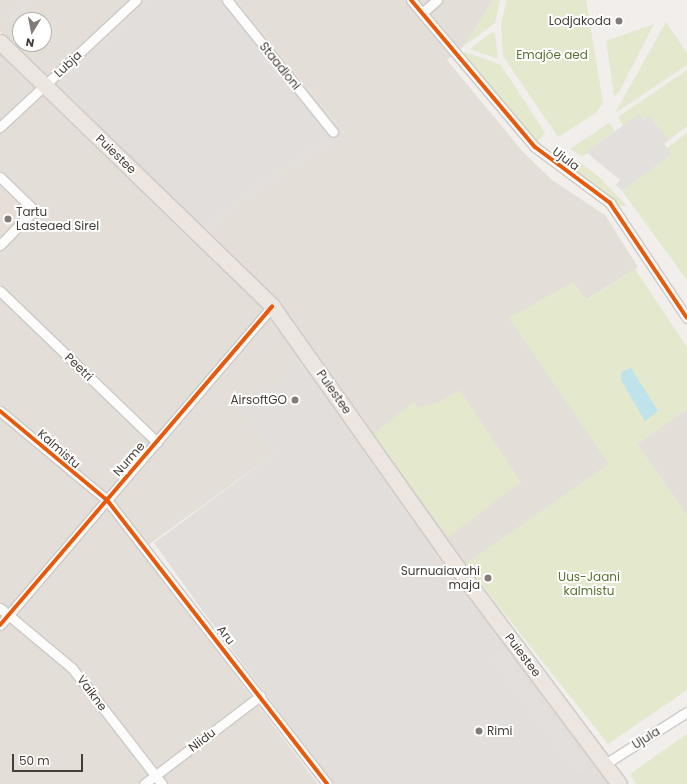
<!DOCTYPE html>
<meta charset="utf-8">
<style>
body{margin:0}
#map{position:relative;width:687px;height:784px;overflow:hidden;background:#f1eeeb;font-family:Poppins,sans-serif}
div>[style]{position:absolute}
.residential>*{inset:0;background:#e4ded9}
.industrial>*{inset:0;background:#e2dedb}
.education>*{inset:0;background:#e7dfd7}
.green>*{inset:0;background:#e4e8cd}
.parking>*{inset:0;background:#e2dfdc;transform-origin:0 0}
.water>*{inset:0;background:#bfe3eb}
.roads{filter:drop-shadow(1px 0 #cdcac7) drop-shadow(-1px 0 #cdcac7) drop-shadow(0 1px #cdcac7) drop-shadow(0 -1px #cdcac7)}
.minor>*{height:9px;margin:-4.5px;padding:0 4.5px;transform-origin:4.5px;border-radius:4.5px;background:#fdfcfc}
.trunk>*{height:15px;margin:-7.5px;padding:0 7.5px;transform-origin:7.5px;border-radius:7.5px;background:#ede6e0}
.cycleway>*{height:4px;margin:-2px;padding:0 2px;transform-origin:2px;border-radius:2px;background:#e8590c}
.dots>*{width:11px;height:11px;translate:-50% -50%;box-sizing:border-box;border:2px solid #fff;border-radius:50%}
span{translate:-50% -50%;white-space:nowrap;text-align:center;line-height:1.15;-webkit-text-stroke:4px #fff;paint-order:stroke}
.poi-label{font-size:12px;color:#463d38}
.right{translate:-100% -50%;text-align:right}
.left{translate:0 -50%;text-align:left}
.park-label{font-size:12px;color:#58732f}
.street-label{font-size:12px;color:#463d38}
.north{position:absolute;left:12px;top:12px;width:40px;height:40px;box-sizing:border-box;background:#fff;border:1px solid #b5b1af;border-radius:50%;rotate:190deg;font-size:11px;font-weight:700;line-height:16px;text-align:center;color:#463d38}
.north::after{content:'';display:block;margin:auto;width:14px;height:18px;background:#827b77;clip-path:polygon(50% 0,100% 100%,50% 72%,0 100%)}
.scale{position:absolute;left:12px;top:754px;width:71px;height:18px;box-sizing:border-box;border:2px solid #463d38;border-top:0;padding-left:5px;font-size:12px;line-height:14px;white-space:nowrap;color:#463d38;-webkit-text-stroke:3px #fff;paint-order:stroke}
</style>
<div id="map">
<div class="residential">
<div style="clip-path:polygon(evenodd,0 0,147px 0,56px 88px,0 32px,0 0,20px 20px,44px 20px,44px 44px,20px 44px,20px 20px)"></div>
<div style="clip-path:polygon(236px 0,493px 0,464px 46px,447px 60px,523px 152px,552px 180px,605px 215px,638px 267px,586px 300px,510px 318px,609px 464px,463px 567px,277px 301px,206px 231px,240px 199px,342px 131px)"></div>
<div style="clip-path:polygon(0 50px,270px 309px,304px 361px,275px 453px,140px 551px,318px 784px,0 784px)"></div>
<div style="clip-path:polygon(687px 409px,687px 515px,637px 444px)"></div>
</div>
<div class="industrial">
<div style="clip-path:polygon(147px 0,236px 0,342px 131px,240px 199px,206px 231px,56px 88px)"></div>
<div style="clip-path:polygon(304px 361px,611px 784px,334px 784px,202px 610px,154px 543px,275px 453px,242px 413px)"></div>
</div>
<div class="education">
<div style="clip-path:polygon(0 186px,25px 210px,0 235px)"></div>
</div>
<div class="green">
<div style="clip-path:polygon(493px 0,500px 0,495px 23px,464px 46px)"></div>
<div style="clip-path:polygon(507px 0,586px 0,603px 103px,596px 113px,558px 137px,503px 56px,501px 24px)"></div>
<div style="clip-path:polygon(666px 22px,687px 53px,687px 65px,615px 113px)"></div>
<div style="clip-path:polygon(654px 24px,618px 94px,614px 95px,606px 41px)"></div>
<div style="clip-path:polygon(492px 32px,495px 33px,498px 59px,470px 49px)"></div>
<div style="clip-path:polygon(466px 52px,501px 65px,545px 133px,537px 142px,462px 54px)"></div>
<div style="clip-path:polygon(687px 70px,687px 126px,669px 140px,649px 116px,644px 120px,639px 115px,623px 126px,618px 117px)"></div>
<div style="clip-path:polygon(609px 123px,615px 131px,582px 157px,570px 149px)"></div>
<div style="clip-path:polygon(687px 133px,687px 280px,622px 191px,670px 154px,667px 148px)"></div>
<div style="clip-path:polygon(577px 160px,599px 177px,627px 206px,619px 206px,568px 168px)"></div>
<div style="clip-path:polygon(635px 269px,687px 347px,687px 409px,637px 444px,687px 515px,687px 690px,608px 744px,465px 564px,609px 464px,509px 318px,573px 282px,587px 300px)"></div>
<div style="clip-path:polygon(460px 390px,521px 482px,448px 537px,373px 434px,414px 402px,418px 408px,437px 403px)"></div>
<div style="clip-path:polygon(687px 734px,687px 784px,636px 784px,630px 774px)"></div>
</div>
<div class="parking">
<div style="clip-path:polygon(24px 3px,27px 7px,8px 26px,5px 23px)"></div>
<div style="clip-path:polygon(639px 114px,644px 120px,649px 116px,669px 140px,664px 144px,671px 154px,622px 191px,616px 185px,620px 180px,586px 152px)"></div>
<div style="left:501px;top:650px;width:146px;height:12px;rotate:53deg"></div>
</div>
<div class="water">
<div style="clip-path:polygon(631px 368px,658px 411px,645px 421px,621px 380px,621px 372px)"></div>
</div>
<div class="roads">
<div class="minor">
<div style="left:227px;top:0;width:169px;rotate:51.2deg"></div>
<div style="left:411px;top:0;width:192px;rotate:49.9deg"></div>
<div style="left:535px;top:147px;width:94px;rotate:36.7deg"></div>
<div style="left:610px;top:203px;width:138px;rotate:56.2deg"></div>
<div style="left:422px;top:13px;width:20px;rotate:-41deg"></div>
<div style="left:0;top:127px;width:186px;rotate:-43deg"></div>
<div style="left:0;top:177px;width:47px;rotate:44.1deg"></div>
<div style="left:34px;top:210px;width:49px;rotate:134.2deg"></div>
<div style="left:0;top:291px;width:218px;rotate:43.9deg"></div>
<div style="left:0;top:411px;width:139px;rotate:39.8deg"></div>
<div style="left:107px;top:500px;width:359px;rotate:52.2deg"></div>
<div style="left:0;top:608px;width:94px;rotate:39.8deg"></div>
<div style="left:72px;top:668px;width:147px;rotate:52.2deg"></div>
<div style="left:0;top:625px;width:419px;rotate:-49.5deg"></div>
<div style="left:605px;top:764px;width:97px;rotate:-32.4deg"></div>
<div style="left:144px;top:784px;width:146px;rotate:-37.2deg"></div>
</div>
<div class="trunk">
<div style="left:0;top:42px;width:379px;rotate:44.1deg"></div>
<div style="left:272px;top:306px;width:319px;rotate:54.7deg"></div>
<div style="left:456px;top:566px;width:272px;rotate:53.2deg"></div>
</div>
</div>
<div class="cycleway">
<div style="left:411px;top:0;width:192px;rotate:49.9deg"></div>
<div style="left:535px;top:147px;width:94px;rotate:36.7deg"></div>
<div style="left:610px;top:203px;width:138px;rotate:56.2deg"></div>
<div style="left:0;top:411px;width:139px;rotate:39.8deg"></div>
<div style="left:107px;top:500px;width:359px;rotate:52.2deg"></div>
<div style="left:0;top:625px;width:419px;rotate:-49.5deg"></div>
</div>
<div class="dots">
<div style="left:619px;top:21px;background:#827b77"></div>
<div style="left:8px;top:219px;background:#827b77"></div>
<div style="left:295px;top:400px;background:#827b77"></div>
<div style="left:488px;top:578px;background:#827b77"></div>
<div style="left:479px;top:731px;background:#827b77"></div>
</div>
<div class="poi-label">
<span class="right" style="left:611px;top:21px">Lodjakoda</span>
<span class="left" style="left:16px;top:219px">Tartu<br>Lasteaed Sirel</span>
<span class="right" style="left:287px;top:400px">AirsoftGO</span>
<span class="right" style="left:480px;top:578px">Surnuaiavahi<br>maja</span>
<span class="left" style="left:487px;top:731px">Rimi</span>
</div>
<div class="park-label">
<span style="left:552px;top:55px">Emajõe aed</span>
<span style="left:589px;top:584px">Uus-Jaani<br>kalmistu</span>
</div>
<div class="street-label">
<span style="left:68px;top:64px;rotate:-43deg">Lubja</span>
<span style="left:280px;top:66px;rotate:51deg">Staadioni</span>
<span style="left:116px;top:154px;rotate:44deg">Puiestee</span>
<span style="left:566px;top:159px;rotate:37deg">Ujula</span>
<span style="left:79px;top:367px;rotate:44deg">Peetri</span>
<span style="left:334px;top:392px;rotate:55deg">Puiestee</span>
<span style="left:59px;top:449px;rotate:41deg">Kalmistu</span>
<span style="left:129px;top:459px;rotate:-49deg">Nurme</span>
<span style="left:226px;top:635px;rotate:52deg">Aru</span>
<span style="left:523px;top:655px;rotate:53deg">Puiestee</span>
<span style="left:92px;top:693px;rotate:53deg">Vaikne</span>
<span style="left:646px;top:738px;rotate:-32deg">Ujula</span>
<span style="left:202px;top:740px;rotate:-37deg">Niidu</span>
</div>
<div class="north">N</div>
<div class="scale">50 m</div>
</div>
